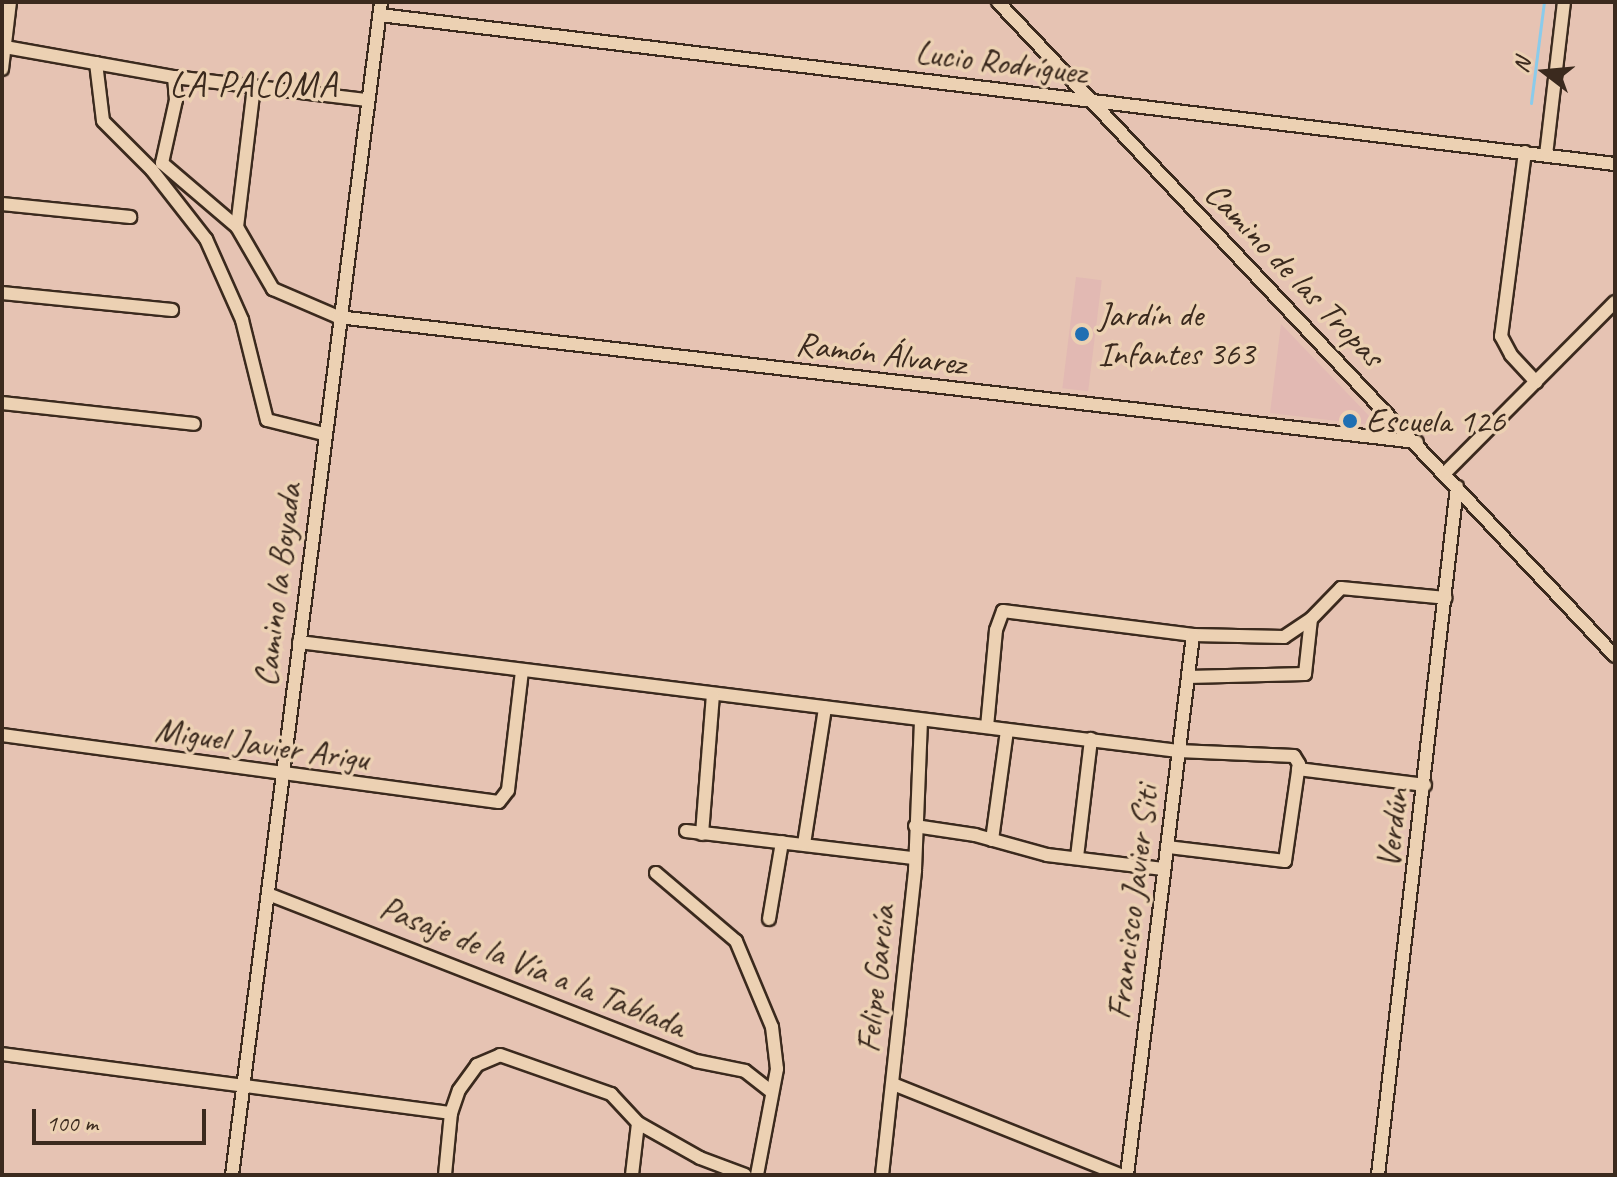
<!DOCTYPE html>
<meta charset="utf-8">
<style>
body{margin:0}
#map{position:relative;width:1617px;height:1177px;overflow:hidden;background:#e6c3b3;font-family:Caveat,sans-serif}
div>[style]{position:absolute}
.built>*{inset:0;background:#e2b9b3;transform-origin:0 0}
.stream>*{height:3px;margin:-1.5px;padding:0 1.5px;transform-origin:1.5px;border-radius:1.5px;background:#8acbeb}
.roads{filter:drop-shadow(2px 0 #3b2a1e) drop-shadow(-2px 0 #3b2a1e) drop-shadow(0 2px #3b2a1e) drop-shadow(0 -2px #3b2a1e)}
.minor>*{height:12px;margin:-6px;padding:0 6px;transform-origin:6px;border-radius:6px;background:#ecd1b3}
.dots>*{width:22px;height:22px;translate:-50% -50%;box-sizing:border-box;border:4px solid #ecd1b3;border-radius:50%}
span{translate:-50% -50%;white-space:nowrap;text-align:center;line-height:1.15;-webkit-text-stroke:7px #ecd1b3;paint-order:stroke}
.street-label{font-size:34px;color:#3b2a1e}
.poi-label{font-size:34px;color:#3b2a1e}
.left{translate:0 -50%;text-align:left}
.neighbourhood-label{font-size:36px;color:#3b2a1e;letter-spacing:2px}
.frame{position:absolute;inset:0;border:4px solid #3b2a1e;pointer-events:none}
.north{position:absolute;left:1505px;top:32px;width:80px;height:80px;-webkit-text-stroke:6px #ecd1b3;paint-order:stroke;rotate:286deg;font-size:22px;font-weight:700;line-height:32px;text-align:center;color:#3b2a1e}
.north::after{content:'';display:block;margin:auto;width:28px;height:36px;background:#3b2a1e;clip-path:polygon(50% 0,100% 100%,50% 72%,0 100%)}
.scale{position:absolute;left:32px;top:1109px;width:174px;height:36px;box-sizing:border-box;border:4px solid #3b2a1e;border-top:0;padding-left:10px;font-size:24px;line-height:28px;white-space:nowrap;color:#3b2a1e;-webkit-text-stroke:6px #ecd1b3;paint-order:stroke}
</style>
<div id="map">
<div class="built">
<div style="left:1076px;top:277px;width:26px;height:112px;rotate:7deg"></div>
<div style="clip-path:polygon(1281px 324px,1373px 420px,1371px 425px,1270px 413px)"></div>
</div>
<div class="stream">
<div style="left:1531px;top:103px;width:102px;rotate:-82.7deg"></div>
</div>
<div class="roads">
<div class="minor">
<div style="left:998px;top:2px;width:899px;rotate:46.67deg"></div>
<div style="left:380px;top:15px;width:1244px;rotate:6.88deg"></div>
<div style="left:5px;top:47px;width:172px;rotate:10.1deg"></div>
<div style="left:174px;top:77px;width:195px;rotate:6.8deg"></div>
<div style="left:96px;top:63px;width:58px;rotate:83.1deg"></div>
<div style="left:103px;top:121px;width:69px;rotate:45deg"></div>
<div style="left:152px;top:170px;width:88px;rotate:52deg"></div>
<div style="left:206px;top:239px;width:89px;rotate:66deg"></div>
<div style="left:242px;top:320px;width:103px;rotate:76deg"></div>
<div style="left:267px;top:420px;width:59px;rotate:13.8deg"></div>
<div style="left:2px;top:69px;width:67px;rotate:-83.2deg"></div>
<div style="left:1525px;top:152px;width:186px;rotate:97.4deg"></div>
<div style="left:1501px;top:336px;width:21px;rotate:62deg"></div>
<div style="left:1511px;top:355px;width:37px;rotate:47deg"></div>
<div style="left:1546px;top:155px;width:154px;rotate:-83.3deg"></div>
<div style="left:162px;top:163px;width:99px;rotate:40.5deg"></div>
<div style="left:237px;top:227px;width:72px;rotate:59.9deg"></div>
<div style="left:273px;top:289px;width:71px;rotate:23.3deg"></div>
<div style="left:338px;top:317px;width:1086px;rotate:6.61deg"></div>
<div style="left:162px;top:163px;width:65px;rotate:-77.5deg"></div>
<div style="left:176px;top:100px;width:23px;rotate:-95deg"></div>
<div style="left:2px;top:204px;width:129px;rotate:5.8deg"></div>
<div style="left:237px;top:227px;width:142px;rotate:-83.1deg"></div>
<div style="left:2px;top:293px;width:171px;rotate:5.7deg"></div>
<div style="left:2px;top:403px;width:193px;rotate:6.2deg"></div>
<div style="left:1445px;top:473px;width:241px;rotate:-45.2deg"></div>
<div style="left:299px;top:642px;width:886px;rotate:7.07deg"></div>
<div style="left:1178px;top:751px;width:116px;rotate:2.5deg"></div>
<div style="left:1294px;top:756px;width:9px;rotate:58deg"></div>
<div style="left:1299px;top:764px;width:98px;rotate:98.2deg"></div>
<div style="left:1285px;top:861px;width:119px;rotate:-173.2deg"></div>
<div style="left:1188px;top:677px;width:117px;rotate:-1.5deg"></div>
<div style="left:1305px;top:674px;width:55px;rotate:-83.8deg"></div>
<div style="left:987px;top:727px;width:97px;rotate:-84.7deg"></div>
<div style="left:996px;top:630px;width:20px;rotate:-70deg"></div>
<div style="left:1003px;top:611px;width:192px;rotate:7.2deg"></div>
<div style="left:1193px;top:635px;width:91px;rotate:1.3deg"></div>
<div style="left:1284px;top:637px;width:32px;rotate:-34deg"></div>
<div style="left:1311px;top:619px;width:43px;rotate:-45.9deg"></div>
<div style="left:1341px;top:588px;width:105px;rotate:5.4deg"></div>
<div style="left:2px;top:735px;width:501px;rotate:7.68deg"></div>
<div style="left:499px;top:802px;width:15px;rotate:-53deg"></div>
<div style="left:508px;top:790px;width:120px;rotate:-83.3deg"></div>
<div style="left:1298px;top:769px;width:128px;rotate:7.2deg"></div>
<div style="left:915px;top:826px;width:61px;rotate:8.5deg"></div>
<div style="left:975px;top:835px;width:75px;rotate:15.5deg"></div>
<div style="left:1047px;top:855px;width:117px;rotate:6.9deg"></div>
<div style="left:686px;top:831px;width:229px;rotate:6.8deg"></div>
<div style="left:702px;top:834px;width:139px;rotate:-85.5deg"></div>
<div style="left:992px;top:840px;width:111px;rotate:-82.2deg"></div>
<div style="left:804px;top:844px;width:138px;rotate:-81.2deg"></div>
<div style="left:1077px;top:857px;width:119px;rotate:-83.2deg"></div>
<div style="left:656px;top:873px;width:105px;rotate:40.4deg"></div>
<div style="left:736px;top:941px;width:93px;rotate:67.3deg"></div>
<div style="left:772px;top:1027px;width:42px;rotate:83.2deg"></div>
<div style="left:777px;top:1069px;width:108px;rotate:100.7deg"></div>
<div style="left:268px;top:894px;width:459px;rotate:21.3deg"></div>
<div style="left:696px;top:1061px;width:50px;rotate:11.5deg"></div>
<div style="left:745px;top:1071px;width:34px;rotate:38deg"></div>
<div style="left:769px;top:919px;width:78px;rotate:-80.4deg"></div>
<div style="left:2px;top:1054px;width:453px;rotate:7.5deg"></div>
<div style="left:893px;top:1084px;width:245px;rotate:21.8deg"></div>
<div style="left:232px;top:1175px;width:1182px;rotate:-82.76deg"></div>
<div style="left:445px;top:1175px;width:62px;rotate:-84.5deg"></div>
<div style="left:451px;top:1113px;width:24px;rotate:-71deg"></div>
<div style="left:459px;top:1090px;width:31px;rotate:-54deg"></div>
<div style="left:477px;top:1065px;width:25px;rotate:-23deg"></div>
<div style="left:500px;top:1055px;width:118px;rotate:19.4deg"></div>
<div style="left:611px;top:1094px;width:40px;rotate:47deg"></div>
<div style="left:638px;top:1123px;width:71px;rotate:29.4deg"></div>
<div style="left:700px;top:1158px;width:48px;rotate:20.7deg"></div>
<div style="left:632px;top:1175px;width:52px;rotate:-83.4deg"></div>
<div style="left:882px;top:1175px;width:307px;rotate:-83.8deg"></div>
<div style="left:915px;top:870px;width:150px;rotate:-87.7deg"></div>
<div style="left:1127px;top:1175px;width:544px;rotate:-83.03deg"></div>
<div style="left:1378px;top:1175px;width:693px;rotate:-83.45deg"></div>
</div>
</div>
<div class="dots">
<div style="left:1082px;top:334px;background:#1f6fb2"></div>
<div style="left:1350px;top:421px;background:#1f6fb2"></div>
</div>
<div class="street-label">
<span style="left:1001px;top:62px;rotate:7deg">Lucio Rodríguez</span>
<span style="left:1295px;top:274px;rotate:46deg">Camino de las Tropas</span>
<span style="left:881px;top:353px;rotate:7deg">Ramón Álvarez</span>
<span style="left:277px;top:585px;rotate:-83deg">Camino la Boyada</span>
<span style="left:262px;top:744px;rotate:8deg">Miguel Javier Arigu</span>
<span style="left:1392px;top:828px;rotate:-83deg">Verdún</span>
<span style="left:1132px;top:902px;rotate:-83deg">Francisco Javier Siti</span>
<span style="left:533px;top:966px;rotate:22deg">Pasaje de la Vía a la Tablada</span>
<span style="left:875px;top:979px;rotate:-84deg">Felipe García</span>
</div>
<div class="poi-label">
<span class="left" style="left:1098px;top:334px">Jardín de<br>Infantes 363</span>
<span class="left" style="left:1366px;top:421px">Escuela 126</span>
</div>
<div class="neighbourhood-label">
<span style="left:254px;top:85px">LA PALOMA</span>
</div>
<div class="frame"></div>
<div class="north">N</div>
<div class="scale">100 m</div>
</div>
